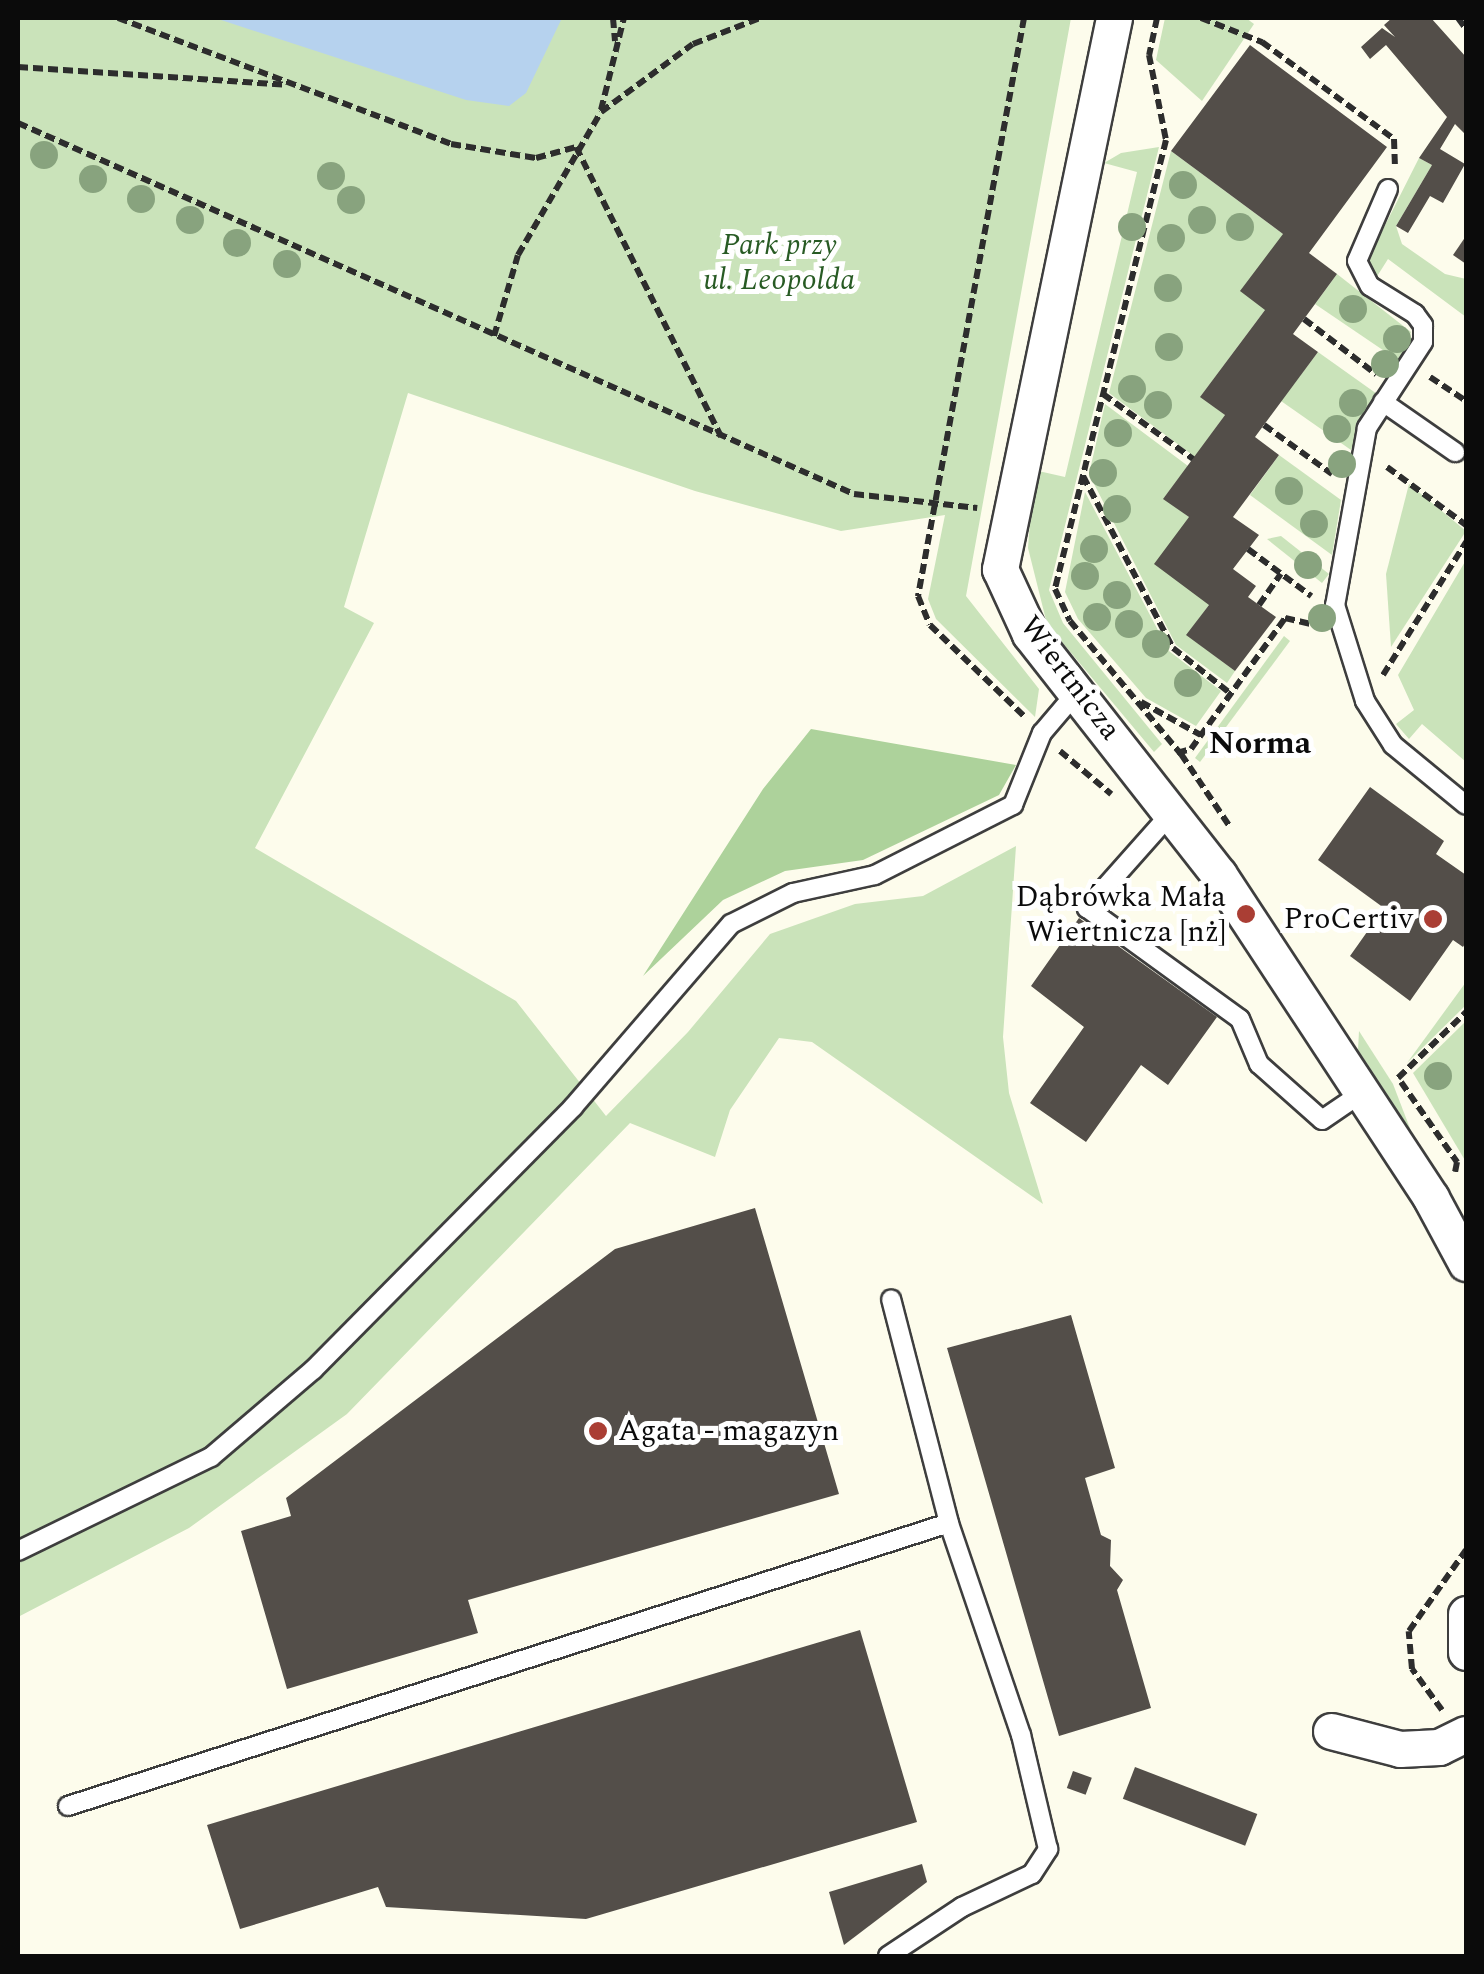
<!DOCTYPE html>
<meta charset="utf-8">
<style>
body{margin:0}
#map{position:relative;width:1484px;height:1974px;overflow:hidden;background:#fdfcec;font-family:Spectral,serif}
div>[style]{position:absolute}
.green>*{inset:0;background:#cae3ba}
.forest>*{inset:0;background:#add29b}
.water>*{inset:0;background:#b6d2ee}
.building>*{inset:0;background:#534e49;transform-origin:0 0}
.path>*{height:6px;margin-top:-3px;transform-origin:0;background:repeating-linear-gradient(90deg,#2d2d2d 0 10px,transparent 0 15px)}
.roads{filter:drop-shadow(2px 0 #3e3e3e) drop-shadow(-2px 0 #3e3e3e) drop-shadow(0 2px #3e3e3e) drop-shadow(0 -2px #3e3e3e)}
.lane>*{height:18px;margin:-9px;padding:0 9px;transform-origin:9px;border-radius:9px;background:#fff}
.street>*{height:35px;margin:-17.5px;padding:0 17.5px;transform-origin:17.5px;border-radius:17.5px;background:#fff}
.trees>*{width:28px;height:28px;margin:-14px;border-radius:50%;background:#88a37e}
.dots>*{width:28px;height:28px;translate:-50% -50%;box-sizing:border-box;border:5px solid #fff;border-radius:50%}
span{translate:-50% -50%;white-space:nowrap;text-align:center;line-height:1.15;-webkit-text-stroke:10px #fff;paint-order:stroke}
.park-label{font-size:30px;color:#285b24;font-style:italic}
.street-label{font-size:30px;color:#0b0b0b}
.poi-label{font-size:30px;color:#0b0b0b}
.right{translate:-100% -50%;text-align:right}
.left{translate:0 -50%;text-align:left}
.neighbourhood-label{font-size:32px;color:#0b0b0b;font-weight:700}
.frame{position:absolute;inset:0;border:20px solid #0b0b0b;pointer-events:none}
</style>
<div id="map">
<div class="green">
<div style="clip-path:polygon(18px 18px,1071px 18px,966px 596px,1039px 689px,1035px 717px,936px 619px,928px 599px,945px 515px,841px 531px,695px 491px,408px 393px,344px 607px,374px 623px,255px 848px,516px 1001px,606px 1116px,688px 1032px,770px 934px,855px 904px,923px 896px,1016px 846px,1003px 1037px,1009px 1093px,1043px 1204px,812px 1042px,779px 1038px,730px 1110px,715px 1157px,630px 1123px,347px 1414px,189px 1528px,18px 1617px)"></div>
<div style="clip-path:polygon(1165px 18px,1246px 18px,1254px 24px,1202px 101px,1156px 60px)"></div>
<div style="clip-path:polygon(1159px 147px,1049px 590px,1063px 623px,1162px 744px,1154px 752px,1047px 624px,1028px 548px,1034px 470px,1065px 477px,1137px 172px,1104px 163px,1121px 153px)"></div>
<div style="clip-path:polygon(1171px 151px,1283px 234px,1265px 310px,1201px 396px,1225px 415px,1195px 457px,1109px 393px)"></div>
<div style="clip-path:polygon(1419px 158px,1432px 165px,1396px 226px,1402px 244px,1445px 274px,1466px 279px,1466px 317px,1388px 259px,1376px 278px,1367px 261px)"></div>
<div style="clip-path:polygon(1337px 274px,1411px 332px,1399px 361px,1315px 304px)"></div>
<div style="clip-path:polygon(1318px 352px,1377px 394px,1351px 450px,1281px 401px)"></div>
<div style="clip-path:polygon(1105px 404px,1188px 466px,1164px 498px,1189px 517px,1209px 605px,1187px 635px,1235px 671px,1227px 683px,1176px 645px,1089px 474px)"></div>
<div style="clip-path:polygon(1279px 455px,1341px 500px,1332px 555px,1250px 495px)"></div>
<div style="clip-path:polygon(1409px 484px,1466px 531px,1391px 647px,1386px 574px)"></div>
<div style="clip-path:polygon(1085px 492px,1169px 651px,1221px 691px,1196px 726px,1146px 698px,1078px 619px,1065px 592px)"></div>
<div style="clip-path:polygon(1281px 536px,1329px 574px,1322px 583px,1267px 539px)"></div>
<div style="clip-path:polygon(1466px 560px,1466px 762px,1422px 724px,1409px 739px,1396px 724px,1414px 710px,1398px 675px)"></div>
<div style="clip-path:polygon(1284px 636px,1290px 641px,1200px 762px,1195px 758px)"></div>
<div style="clip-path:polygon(1466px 982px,1466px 1005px,1407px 1063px)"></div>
<div style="clip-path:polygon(1466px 1021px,1466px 1162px,1413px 1073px)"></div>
<div style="clip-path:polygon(1359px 1031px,1393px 1084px,1411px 1131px,1358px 1050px)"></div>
</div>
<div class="forest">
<div style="clip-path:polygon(811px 729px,1016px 765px,999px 795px,863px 860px,785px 871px,723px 900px,643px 976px,763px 789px)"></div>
</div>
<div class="water">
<div style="clip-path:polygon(215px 18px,562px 18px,526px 93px,509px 106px,466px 100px)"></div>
</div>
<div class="building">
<div style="clip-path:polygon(1392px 18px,1431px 18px,1466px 57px,1466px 135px,1455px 124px,1440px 149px,1465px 164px,1443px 203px,1430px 196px,1408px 233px,1396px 226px,1432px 165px,1419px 158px,1447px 117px,1386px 45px,1370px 59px,1361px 47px,1382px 28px,1395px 37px,1384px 25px)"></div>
<div style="clip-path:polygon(1250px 45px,1387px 147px,1309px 253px,1337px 274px,1293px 334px,1318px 352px,1255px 437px,1279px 455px,1233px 517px,1259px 535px,1233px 569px,1256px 586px,1248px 597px,1276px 617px,1235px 671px,1186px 635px,1209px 605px,1154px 564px,1189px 517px,1163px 499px,1225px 415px,1200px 397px,1265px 310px,1240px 291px,1283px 234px,1171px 151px)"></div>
<div style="clip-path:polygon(1466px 236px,1466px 264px,1453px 255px)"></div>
<div style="clip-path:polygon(1370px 787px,1444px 841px,1436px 854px,1466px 875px,1466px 942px,1463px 947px,1453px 940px,1410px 1001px,1350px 956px,1384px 908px,1318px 860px)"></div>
<div style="clip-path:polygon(1079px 918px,1217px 1017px,1168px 1085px,1141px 1065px,1086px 1142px,1030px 1103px,1084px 1027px,1031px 986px)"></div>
<div style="clip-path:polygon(755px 1208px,839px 1494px,468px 1600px,478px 1633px,287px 1689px,241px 1531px,291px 1516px,286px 1498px,615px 1249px)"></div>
<div style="clip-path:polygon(1071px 1315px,1115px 1468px,1085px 1478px,1101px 1535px,1111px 1540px,1110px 1566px,1123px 1580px,1117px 1590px,1151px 1708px,1059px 1736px,947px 1348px)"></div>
<div style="clip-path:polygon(860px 1630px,917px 1822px,586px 1919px,386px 1907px,378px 1887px,240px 1929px,207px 1825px)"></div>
<div style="left:1135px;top:1767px;width:131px;height:34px;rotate:21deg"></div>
<div style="left:1073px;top:1771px;width:20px;height:18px;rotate:20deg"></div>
<div style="clip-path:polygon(922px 1864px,927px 1882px,844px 1945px,829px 1892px)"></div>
</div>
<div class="path">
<div style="left:118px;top:18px;width:356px;rotate:20.7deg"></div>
<div style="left:451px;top:144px;width:86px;rotate:9.4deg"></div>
<div style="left:536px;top:158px;width:41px;rotate:-15.4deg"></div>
<div style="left:576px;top:147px;width:324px;rotate:63.4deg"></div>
<div style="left:613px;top:18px;width:23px;rotate:85deg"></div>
<div style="left:1024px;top:18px;width:588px;rotate:100.39deg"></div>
<div style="left:918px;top:596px;width:31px;rotate:68deg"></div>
<div style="left:930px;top:625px;width:134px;rotate:44.1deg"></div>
<div style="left:1157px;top:18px;width:38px;rotate:102deg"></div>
<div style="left:1149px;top:55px;width:87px;rotate:78.7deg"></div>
<div style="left:1166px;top:140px;width:463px;rotate:103.9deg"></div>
<div style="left:1055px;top:589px;width:35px;rotate:65deg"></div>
<div style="left:1070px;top:621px;width:173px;rotate:50.2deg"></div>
<div style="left:1181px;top:754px;width:88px;rotate:56.1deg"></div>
<div style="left:1201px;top:18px;width:66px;rotate:21.5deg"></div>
<div style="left:1262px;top:42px;width:164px;rotate:36.3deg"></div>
<div style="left:1394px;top:139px;width:27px;rotate:88deg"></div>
<div style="left:1458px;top:18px;width:14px;rotate:54deg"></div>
<div style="left:18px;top:67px;width:269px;rotate:3.8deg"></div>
<div style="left:601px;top:110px;width:95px;rotate:-76deg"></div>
<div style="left:18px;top:123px;width:915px;rotate:23.93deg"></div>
<div style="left:854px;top:494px;width:124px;rotate:6.5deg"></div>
<div style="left:1304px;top:319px;width:91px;rotate:37.4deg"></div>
<div style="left:494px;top:336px;width:84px;rotate:-73.5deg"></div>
<div style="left:518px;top:255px;width:165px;rotate:-59.9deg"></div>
<div style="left:601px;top:112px;width:114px;rotate:-36.5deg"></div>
<div style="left:693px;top:44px;width:72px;rotate:-21.2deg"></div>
<div style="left:1430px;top:377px;width:43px;rotate:33.7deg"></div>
<div style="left:1103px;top:394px;width:111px;rotate:35.8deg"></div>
<div style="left:1264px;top:425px;width:84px;rotate:35.8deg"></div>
<div style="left:1387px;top:467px;width:98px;rotate:36.3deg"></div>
<div style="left:1083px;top:476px;width:194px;rotate:62.4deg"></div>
<div style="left:1173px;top:648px;width:74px;rotate:38.4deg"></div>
<div style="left:1248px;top:549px;width:79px;rotate:36.7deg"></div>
<div style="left:1259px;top:605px;width:38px;rotate:-55deg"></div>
<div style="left:1383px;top:675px;width:157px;rotate:-58deg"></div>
<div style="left:1141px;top:702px;width:68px;rotate:28.8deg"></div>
<div style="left:1060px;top:751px;width:67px;rotate:40.1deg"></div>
<div style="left:1177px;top:753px;width:15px;rotate:-16deg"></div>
<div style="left:1191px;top:749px;width:161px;rotate:-54.3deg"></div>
<div style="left:1285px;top:618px;width:31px;rotate:13deg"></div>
<div style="left:1398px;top:1078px;width:95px;rotate:-44.1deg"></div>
<div style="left:1401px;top:1082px;width:98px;rotate:55deg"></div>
<div style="left:1457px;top:1162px;width:10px;rotate:101deg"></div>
<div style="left:1442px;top:1710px;width:51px;rotate:-126.2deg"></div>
<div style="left:1412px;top:1669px;width:38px;rotate:-95deg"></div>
<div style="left:1409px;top:1631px;width:99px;rotate:-54.9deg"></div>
</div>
<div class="roads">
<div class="lane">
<div style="left:1388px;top:189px;width:78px;rotate:113.3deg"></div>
<div style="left:1357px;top:261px;width:28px;rotate:63deg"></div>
<div style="left:1370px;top:286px;width:53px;rotate:31.9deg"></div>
<div style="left:1415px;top:314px;width:14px;rotate:54deg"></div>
<div style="left:1423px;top:325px;width:17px;rotate:90deg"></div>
<div style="left:1423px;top:342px;width:103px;rotate:123.1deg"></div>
<div style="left:1367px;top:428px;width:180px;rotate:100.2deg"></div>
<div style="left:1335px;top:605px;width:101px;rotate:72.6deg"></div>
<div style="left:1365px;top:701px;width:52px;rotate:57.5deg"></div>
<div style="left:1393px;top:745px;width:94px;rotate:39.4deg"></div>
<div style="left:1383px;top:402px;width:88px;rotate:34.8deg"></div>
<div style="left:1173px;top:811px;width:130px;rotate:131.6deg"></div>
<div style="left:1087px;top:908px;width:189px;rotate:36deg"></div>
<div style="left:1240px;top:1019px;width:49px;rotate:67.1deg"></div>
<div style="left:1259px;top:1064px;width:84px;rotate:41.6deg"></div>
<div style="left:1322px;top:1120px;width:50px;rotate:-34.3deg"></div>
<div style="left:18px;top:1551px;width:215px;rotate:-26deg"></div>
<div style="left:211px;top:1457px;width:134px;rotate:-40.5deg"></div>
<div style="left:313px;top:1370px;width:370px;rotate:-45.3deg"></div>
<div style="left:573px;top:1107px;width:242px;rotate:-49.2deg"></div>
<div style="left:731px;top:924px;width:69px;rotate:-26.6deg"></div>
<div style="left:793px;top:893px;width:84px;rotate:-12.4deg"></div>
<div style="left:875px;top:875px;width:155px;rotate:-26.9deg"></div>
<div style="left:1013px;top:805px;width:78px;rotate:-68.1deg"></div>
<div style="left:1042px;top:733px;width:52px;rotate:-49.6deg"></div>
<div style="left:68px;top:1806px;width:925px;rotate:-17.81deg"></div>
<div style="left:888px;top:1956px;width:89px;rotate:-33.5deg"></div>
<div style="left:962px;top:1907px;width:77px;rotate:-25.2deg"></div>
<div style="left:1032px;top:1874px;width:30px;rotate:-57deg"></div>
<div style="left:1048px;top:1849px;width:117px;rotate:-103.3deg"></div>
<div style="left:1021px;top:1735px;width:224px;rotate:-108.8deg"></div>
<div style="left:949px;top:1523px;width:231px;rotate:-104.5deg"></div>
</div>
<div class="street">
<div style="left:1114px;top:18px;width:563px;rotate:101.69deg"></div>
<div style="left:1000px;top:569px;width:72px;rotate:65.2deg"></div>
<div style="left:1030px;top:634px;width:306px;rotate:51.9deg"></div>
<div style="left:1219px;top:875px;width:386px;rotate:56.7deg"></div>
<div style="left:1431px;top:1198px;width:74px;rotate:61.7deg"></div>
<div style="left:1466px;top:1614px;width:38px;rotate:90deg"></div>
<div style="left:1331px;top:1731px;width:71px;rotate:14.6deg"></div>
<div style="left:1400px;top:1749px;width:39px;rotate:-3deg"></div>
<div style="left:1439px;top:1747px;width:30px;rotate:-26deg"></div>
</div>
</div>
<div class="trees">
<div style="left:44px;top:155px"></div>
<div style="left:331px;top:176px"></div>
<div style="left:93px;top:179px"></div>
<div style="left:1183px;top:185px"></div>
<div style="left:141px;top:199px"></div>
<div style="left:351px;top:200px"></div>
<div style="left:190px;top:220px"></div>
<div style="left:1202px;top:220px"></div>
<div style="left:1132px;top:227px"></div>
<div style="left:1240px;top:227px"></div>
<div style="left:1171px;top:238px"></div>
<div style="left:237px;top:243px"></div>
<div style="left:287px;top:264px"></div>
<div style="left:1168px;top:288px"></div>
<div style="left:1353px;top:309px"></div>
<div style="left:1397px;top:339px"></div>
<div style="left:1169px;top:347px"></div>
<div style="left:1385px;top:364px"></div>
<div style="left:1132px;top:389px"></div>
<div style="left:1353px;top:403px"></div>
<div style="left:1158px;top:405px"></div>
<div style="left:1337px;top:429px"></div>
<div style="left:1118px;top:433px"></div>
<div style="left:1342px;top:464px"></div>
<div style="left:1103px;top:473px"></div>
<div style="left:1289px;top:491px"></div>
<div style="left:1117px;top:509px"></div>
<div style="left:1314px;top:524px"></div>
<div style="left:1094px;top:549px"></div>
<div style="left:1308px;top:565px"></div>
<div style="left:1085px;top:576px"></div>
<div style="left:1117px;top:595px"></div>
<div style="left:1097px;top:617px"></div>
<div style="left:1322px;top:618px"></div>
<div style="left:1129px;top:624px"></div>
<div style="left:1156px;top:644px"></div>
<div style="left:1188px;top:683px"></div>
<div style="left:1438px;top:1076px"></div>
</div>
<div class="dots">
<div style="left:1246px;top:914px;background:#aa3e34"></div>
<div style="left:1433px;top:919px;background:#aa3e34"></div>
<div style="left:598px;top:1431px;background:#aa3e34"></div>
</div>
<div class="park-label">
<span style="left:779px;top:262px">Park przy<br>ul. Leopolda</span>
</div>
<div class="street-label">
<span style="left:1070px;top:678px;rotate:53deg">Wiertnicza</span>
</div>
<div class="poi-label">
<span class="right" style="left:1226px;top:914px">Dąbrówka Mała<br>Wiertnicza [nż]</span>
<span class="right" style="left:1413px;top:919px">ProCertiv</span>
<span class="left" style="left:618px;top:1431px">Agata - magazyn</span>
</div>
<div class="neighbourhood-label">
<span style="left:1260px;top:744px">Norma</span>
</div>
<div class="frame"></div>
</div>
